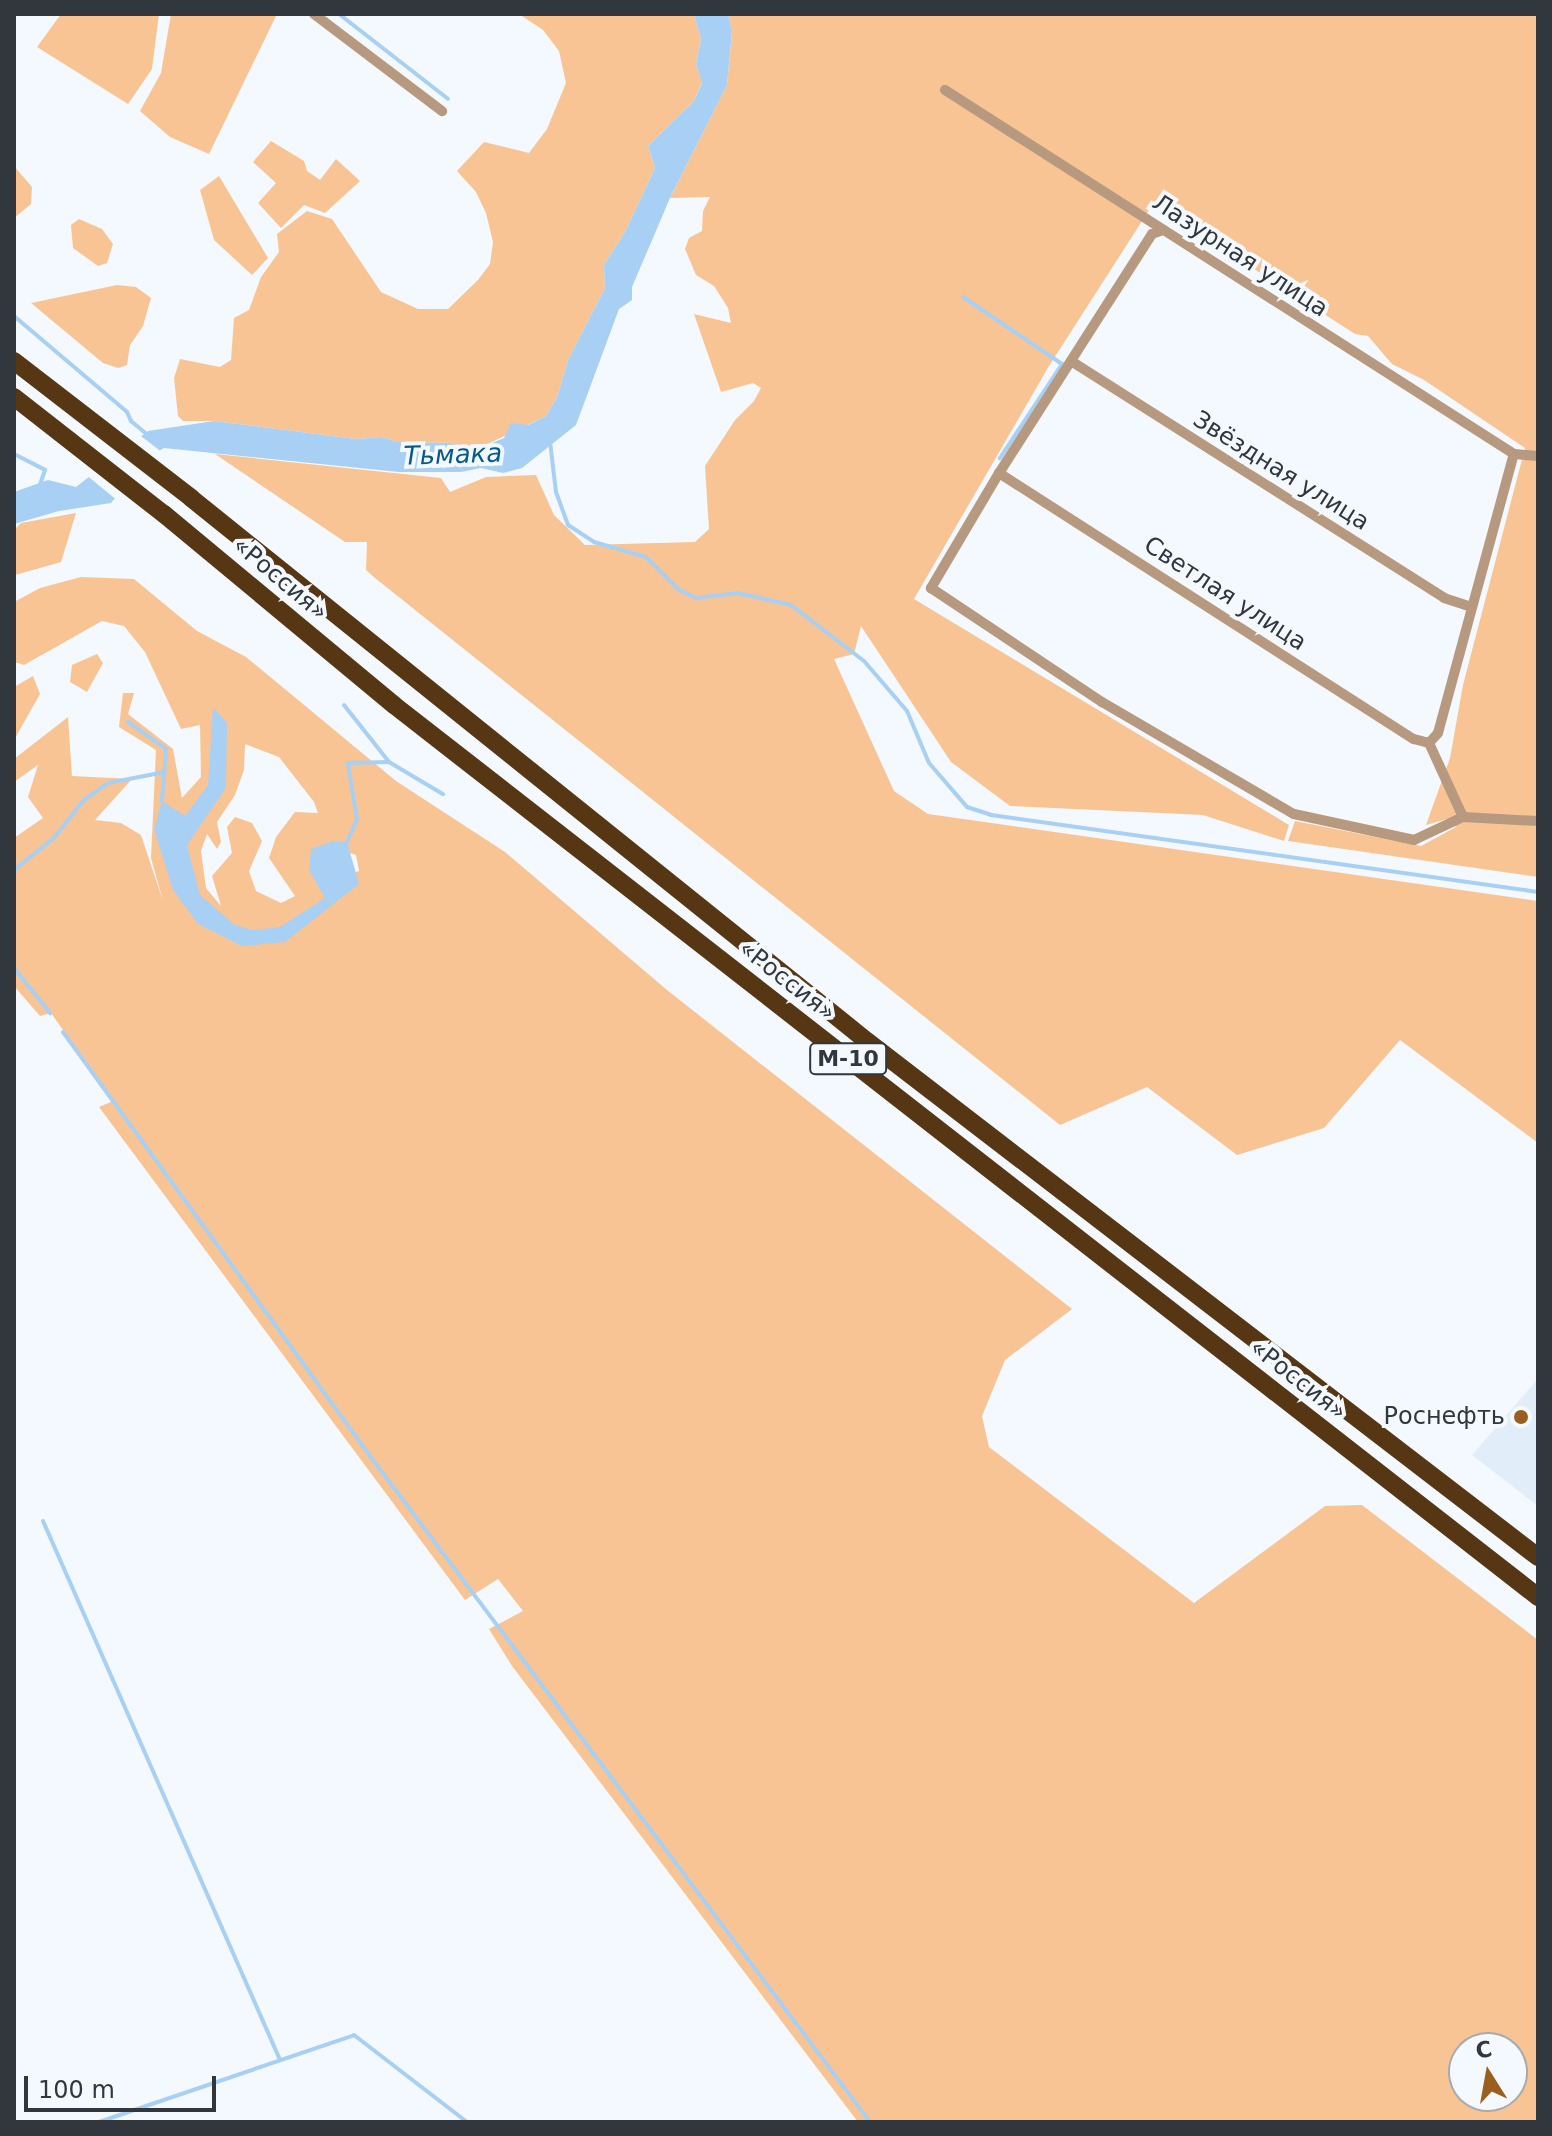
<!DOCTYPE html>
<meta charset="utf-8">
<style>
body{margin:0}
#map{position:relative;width:1552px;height:2136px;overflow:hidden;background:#f3f9fe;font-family:"DejaVu Sans",sans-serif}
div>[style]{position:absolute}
.built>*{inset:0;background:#e1edf8}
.green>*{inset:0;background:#f9c494}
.water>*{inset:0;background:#a7d0f4}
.pier>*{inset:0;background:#f3f9fe}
.stream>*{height:4px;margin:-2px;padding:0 2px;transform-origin:2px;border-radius:2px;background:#a7d0f4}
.street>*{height:10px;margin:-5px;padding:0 5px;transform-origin:5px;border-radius:5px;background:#b6997f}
.highway>*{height:18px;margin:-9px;padding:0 9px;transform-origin:9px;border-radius:9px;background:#573613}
.dots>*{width:22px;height:22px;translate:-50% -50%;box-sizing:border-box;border:4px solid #f3f9fe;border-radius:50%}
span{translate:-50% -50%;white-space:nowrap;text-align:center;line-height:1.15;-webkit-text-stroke:8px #f3f9fe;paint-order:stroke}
.shield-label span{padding:2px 6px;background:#f3f9fe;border:2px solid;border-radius:6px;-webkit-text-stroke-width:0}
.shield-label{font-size:22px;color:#31373c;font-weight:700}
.street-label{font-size:24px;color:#31373c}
.poi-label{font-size:24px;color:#31373c}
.right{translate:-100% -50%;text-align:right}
.water-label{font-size:26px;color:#025a90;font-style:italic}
.frame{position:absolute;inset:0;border:16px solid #31373c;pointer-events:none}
.north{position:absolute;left:1448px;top:2032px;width:80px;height:80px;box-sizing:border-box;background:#f3f9fe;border:2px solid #a5abb0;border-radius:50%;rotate:349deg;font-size:22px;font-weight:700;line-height:32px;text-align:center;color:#31373c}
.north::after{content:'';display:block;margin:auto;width:28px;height:36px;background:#9a5f1e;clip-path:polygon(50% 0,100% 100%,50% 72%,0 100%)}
.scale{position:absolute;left:24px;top:2076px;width:192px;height:36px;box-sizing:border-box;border:4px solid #31373c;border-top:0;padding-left:10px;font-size:24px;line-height:28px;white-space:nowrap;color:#31373c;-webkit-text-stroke:6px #f3f9fe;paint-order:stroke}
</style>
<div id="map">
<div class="built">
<div style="clip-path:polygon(1538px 1379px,1538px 1506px,1472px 1455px)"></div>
</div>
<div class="green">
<div style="clip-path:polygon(61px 14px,159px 14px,152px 69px,128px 104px,37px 47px)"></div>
<div style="clip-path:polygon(171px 14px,276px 16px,209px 154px,170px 137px,140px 111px,161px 73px)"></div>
<div style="clip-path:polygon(519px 14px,694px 14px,701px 39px,696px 64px,702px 82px,694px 101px,648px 146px,655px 168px,625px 232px,604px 265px,605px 288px,568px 360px,558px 395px,546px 416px,477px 449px,450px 443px,398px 442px,382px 437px,356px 439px,214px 421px,183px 421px,178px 416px,174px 378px,180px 359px,220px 367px,231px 360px,234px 318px,249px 310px,261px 277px,279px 252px,277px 234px,307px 211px,332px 219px,381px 292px,418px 309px,448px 309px,478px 280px,490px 264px,493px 242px,486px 213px,476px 192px,457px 171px,484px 142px,529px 153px,547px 129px,566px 83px,559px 51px,543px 30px)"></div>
<div style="clip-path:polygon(728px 14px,1538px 14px,1538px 877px,1288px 841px,1295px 821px,1421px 846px,1456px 827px,1447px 819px,1426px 825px,1450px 758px,1463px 685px,1525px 448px,1424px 380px,1392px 364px,1368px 336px,1355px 334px,1153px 204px,1049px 366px,914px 599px,1289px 825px,1284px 841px,1203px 815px,1010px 806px,951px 762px,861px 626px,854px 654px,834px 659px,894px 791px,928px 814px,1538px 901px,1538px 1143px,1400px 1040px,1324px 1128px,1237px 1155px,1147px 1087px,1060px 1125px,375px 578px,366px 570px,367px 542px,345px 542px,215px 454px,441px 478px,450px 492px,486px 477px,536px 475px,554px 515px,585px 545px,695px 542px,709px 529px,705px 466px,735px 420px,754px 401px,761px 388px,753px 383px,721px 392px,694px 314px,731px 323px,728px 308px,714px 286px,696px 275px,685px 249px,689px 238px,702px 231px,703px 211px,710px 197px,670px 198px,727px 85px,732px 32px)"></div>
<div style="clip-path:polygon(271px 141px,304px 161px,307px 171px,320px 180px,336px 159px,360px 181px,325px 213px,304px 205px,281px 228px,258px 203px,276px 183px,253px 162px)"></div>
<div style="clip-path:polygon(14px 166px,32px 187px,31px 204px,14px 218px)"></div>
<div style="clip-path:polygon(219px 176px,268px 258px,252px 275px,214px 240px,200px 190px)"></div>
<div style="clip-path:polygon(79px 219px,102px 229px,113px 244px,107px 263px,98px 266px,73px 248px,71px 225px)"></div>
<div style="clip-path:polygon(117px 285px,136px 287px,151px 298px,143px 326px,130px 345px,127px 365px,118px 368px,103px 363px,31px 303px)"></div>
<div style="clip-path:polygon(76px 513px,61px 562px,15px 575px,14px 530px,21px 523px)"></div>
<div style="clip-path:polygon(evenodd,81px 577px,134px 579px,197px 631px,246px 657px,396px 781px,505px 852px,667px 990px,1072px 1309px,1005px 1360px,982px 1416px,989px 1447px,1194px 1603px,1325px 1506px,1362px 1505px,1538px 1640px,1538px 2122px,858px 2122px,512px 1666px,489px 1629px,523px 1611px,498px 1579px,465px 1600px,99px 1107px,113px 1101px,51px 1013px,40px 1016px,14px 986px,14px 838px,43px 818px,28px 797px,38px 765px,14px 782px,14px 759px,68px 717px,72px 776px,132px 779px,95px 820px,121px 823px,141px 835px,163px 901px,151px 858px,156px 750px,119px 727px,123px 693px,134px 693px,128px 714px,173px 749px,182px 798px,201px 777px,200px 725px,181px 729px,145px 652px,124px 626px,102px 621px,24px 665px,14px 662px,14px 602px,40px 588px,81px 577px,245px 744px,279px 757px,314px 802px,318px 813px,295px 812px,276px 837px,269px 858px,295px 896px,281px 903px,256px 891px,249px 871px,262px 841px,252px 823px,235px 817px,227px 827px,232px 853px,212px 876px,221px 906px,206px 888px,201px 851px,207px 834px,217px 849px,221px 842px,217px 822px,235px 795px,244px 770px,245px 744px,81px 577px,339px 850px,356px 855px,359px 871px,331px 878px,339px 850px,81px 577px,1464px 2048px,1512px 2048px,1512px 2096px,1464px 2096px,1464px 2048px)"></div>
<div style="clip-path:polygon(97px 654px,103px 663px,87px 692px,70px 682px,72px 665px)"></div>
<div style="clip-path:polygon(33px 676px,40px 694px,14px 740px,14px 687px)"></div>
</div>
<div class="water">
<div style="clip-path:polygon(694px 14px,728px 14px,732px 31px,727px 85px,670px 198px,632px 287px,632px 300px,619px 309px,576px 425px,522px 468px,503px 473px,481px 468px,461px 472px,399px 472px,164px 448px,149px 457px,111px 503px,59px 511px,14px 524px,14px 492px,48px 480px,76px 487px,148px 431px,214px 421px,356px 439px,382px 437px,398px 442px,450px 443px,477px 449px,504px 438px,511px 423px,528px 425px,546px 416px,558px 395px,568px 360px,605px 288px,604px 265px,625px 232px,655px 168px,648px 146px,694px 101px,702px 83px,696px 64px,701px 39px)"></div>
<div style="clip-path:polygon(213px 707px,227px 723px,226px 788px,187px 845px,200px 895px,235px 925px,253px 930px,280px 927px,325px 898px,309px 870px,311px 849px,333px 841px,347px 842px,359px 884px,285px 942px,242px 946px,198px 924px,173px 890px,154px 829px,162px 801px,185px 816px,208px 785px)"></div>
</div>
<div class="pier">
<div style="clip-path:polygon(137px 433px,163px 453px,151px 460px,118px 501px,85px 474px)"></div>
</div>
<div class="stream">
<div style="left:339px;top:14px;width:138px;rotate:37.9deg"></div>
<div style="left:963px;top:297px;width:120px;rotate:34.1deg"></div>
<div style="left:1062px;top:364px;width:113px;rotate:123.4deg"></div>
<div style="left:14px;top:316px;width:148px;rotate:40.3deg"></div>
<div style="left:127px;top:412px;width:10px;rotate:66deg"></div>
<div style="left:131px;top:421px;width:23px;rotate:40deg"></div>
<div style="left:550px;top:441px;width:51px;rotate:83.3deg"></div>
<div style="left:556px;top:492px;width:35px;rotate:70deg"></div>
<div style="left:568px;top:525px;width:31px;rotate:33deg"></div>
<div style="left:594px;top:542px;width:54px;rotate:16.1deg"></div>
<div style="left:646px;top:557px;width:47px;rotate:45deg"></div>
<div style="left:679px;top:590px;width:19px;rotate:25deg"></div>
<div style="left:696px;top:598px;width:42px;rotate:-6.8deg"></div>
<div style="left:738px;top:593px;width:54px;rotate:12.8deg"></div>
<div style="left:791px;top:605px;width:92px;rotate:37.5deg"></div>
<div style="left:864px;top:661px;width:66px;rotate:49.3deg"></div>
<div style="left:907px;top:711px;width:56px;rotate:67.1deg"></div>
<div style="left:929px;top:763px;width:58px;rotate:49.2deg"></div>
<div style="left:967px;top:807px;width:25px;rotate:18deg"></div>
<div style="left:991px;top:815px;width:552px;rotate:8.01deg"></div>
<div style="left:14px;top:454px;width:35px;rotate:27deg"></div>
<div style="left:45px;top:470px;width:18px;rotate:109deg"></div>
<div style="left:344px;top:705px;width:73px;rotate:51.7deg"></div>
<div style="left:389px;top:762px;width:63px;rotate:30.7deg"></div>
<div style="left:128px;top:722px;width:47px;rotate:35.4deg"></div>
<div style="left:166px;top:749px;width:52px;rotate:94.4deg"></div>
<div style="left:347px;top:842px;width:24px;rotate:-66deg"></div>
<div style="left:357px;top:820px;width:58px;rotate:-99deg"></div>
<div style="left:348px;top:763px;width:41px;rotate:-1.4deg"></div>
<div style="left:14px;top:870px;width:51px;rotate:-38.7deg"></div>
<div style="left:54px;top:838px;width:48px;rotate:-51.7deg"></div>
<div style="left:84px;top:800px;width:29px;rotate:-35deg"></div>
<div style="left:108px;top:783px;width:58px;rotate:-10.9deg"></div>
<div style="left:14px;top:968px;width:58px;rotate:51.3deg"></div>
<div style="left:63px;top:1032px;width:523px;rotate:54.09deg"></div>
<div style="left:370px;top:1456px;width:833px;rotate:53.1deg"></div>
<div style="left:43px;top:1521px;width:589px;rotate:66.26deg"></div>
<div style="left:99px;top:2122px;width:269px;rotate:-18.8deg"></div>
<div style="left:354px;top:2035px;width:143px;rotate:37.6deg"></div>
</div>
<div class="street">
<div style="left:314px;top:14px;width:161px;rotate:37.2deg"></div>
<div style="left:945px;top:90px;width:675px;rotate:32.61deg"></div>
<div style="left:1514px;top:454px;width:24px;rotate:5deg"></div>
<div style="left:1163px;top:230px;width:12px;rotate:160deg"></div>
<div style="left:1152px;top:234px;width:284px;rotate:122.6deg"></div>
<div style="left:999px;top:473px;width:134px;rotate:120.6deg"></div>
<div style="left:931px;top:588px;width:206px;rotate:33.7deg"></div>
<div style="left:1102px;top:702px;width:222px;rotate:30.3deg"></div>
<div style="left:1294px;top:814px;width:123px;rotate:12.2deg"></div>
<div style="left:1414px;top:840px;width:54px;rotate:-25.1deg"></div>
<div style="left:1071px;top:361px;width:442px;rotate:32.4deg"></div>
<div style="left:1444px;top:598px;width:29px;rotate:18deg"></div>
<div style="left:999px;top:473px;width:493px;rotate:32.7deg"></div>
<div style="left:1414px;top:739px;width:16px;rotate:15deg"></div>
<div style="left:1429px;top:743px;width:13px;rotate:-48deg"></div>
<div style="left:1438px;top:733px;width:289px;rotate:-74.8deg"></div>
<div style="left:1429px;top:743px;width:81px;rotate:65.3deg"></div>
<div style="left:1463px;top:817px;width:75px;rotate:3.1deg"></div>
</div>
<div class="highway">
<div style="left:14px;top:361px;width:224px;rotate:37.7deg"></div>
<div style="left:191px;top:498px;width:868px;rotate:38.78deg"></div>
<div style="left:868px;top:1042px;width:845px;rotate:37.55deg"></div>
<div style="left:14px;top:397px;width:190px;rotate:38deg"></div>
<div style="left:164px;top:514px;width:299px;rotate:39.7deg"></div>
<div style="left:394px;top:705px;width:1451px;rotate:37.94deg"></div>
</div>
<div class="dots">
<div style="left:1521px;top:1417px;background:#9a5f1e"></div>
</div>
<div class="shield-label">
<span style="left:848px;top:1059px">М-10</span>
</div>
<div class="street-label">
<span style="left:1240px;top:256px;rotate:33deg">Лазурная улица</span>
<span style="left:1281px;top:471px;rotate:32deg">Звёздная улица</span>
<span style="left:280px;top:579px;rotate:40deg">«Россия»</span>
<span style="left:1225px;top:594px;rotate:33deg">Светлая улица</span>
<span style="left:787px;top:981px;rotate:38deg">«Россия»</span>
<span style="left:1298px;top:1380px;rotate:38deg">«Россия»</span>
</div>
<div class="poi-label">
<span class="right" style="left:1505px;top:1417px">Роснефть</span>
</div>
<div class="water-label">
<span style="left:453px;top:455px;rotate:-2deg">Тьмака</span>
</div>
<div class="frame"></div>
<div class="north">С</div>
<div class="scale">100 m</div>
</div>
